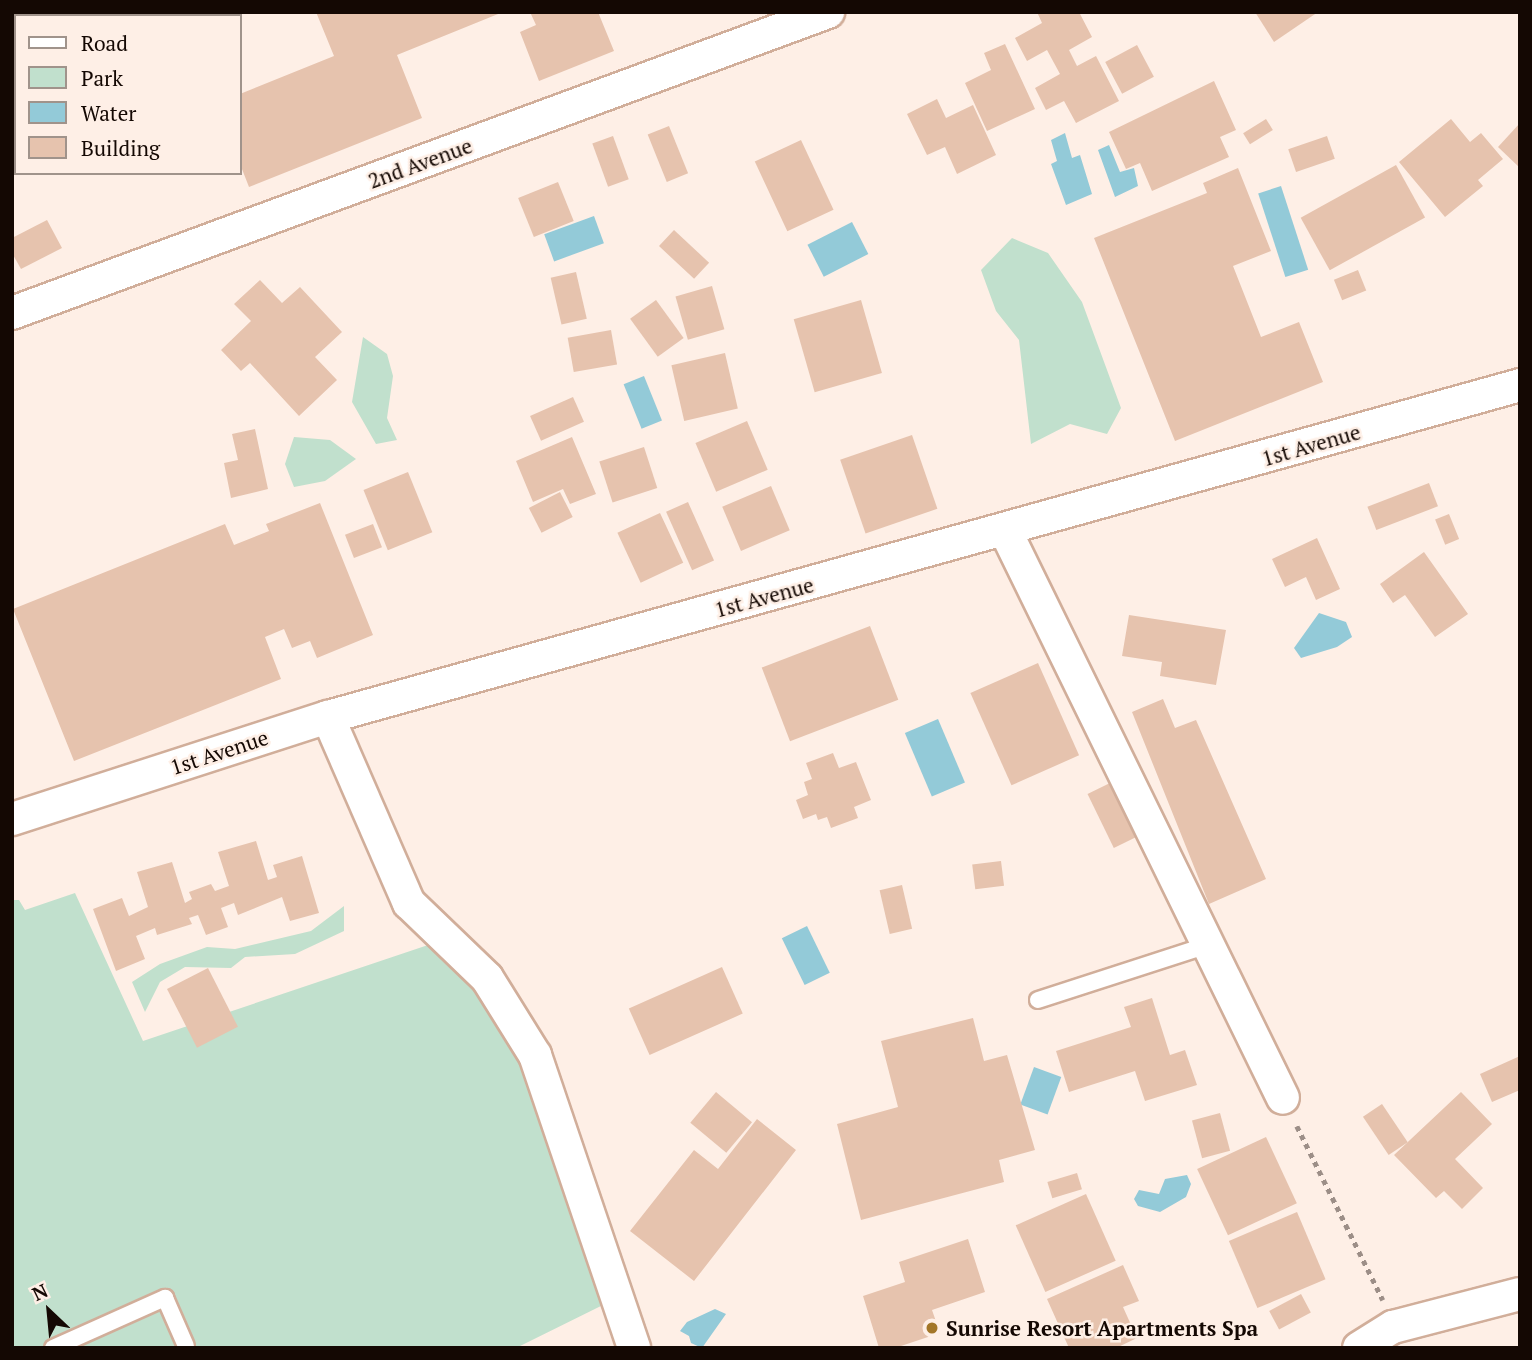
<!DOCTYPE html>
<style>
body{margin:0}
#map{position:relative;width:1532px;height:1360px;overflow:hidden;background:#feefe6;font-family:"PT Serif",serif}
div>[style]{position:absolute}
.green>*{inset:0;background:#c1e0cd}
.water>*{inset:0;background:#93cad8;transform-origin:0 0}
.building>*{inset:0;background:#e6c3ae;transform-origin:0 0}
.path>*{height:4.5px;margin-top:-2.25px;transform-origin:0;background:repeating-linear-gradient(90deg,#9c8e87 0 5px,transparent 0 10px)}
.roads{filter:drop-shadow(2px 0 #d1ae9a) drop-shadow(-2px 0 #d1ae9a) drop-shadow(0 2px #d1ae9a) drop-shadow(0 -2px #d1ae9a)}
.service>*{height:16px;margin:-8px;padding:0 8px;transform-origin:8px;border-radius:8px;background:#fff}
.minor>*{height:32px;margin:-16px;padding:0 16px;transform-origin:16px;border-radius:16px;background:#fff}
.dots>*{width:19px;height:19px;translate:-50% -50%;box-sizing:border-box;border:4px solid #feefe6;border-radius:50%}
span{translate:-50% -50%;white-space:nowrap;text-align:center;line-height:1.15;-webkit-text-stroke:5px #feefe6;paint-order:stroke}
.street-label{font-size:21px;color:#140803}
.poi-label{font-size:21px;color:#140803;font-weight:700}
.left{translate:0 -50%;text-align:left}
.frame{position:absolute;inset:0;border:14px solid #140803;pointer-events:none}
.legend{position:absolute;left:14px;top:14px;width:228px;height:161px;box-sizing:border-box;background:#feefe6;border:2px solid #a0938b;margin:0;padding:9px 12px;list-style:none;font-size:21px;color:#140803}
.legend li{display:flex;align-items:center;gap:14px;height:35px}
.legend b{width:35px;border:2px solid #a0938b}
.north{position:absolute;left:14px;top:1276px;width:70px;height:70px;-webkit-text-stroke:5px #feefe6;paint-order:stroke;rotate:334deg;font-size:19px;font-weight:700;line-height:28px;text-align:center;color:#140803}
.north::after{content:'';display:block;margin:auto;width:24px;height:32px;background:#140803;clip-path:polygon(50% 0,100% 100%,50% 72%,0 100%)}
</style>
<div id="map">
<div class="green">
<div style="clip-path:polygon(1012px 238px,1048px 253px,1082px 302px,1121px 408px,1107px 434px,1070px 424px,1031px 444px,1019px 340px,996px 311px,981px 270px)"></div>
<div style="clip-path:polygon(363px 337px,387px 354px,393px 376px,387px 418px,397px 440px,376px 444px,352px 402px)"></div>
<div style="clip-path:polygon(294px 437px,330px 440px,356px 459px,325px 481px,294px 487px,285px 464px)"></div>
<div style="clip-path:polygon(75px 893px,143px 1041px,437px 942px,472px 974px,553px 1128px,609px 1302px,516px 1348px,12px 1348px,12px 900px,19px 900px,25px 910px)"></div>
<div style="clip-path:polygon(344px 906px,344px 931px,295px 954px,245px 957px,231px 968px,185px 967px,160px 982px,145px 1012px,132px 982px,160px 964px,207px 947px,235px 949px,311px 931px)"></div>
</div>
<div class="water">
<div style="clip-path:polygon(1065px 133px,1072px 158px,1080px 155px,1092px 194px,1066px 205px,1051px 164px,1057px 161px,1051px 140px)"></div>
<div style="clip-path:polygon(1109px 145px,1120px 172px,1134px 168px,1138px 186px,1115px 197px,1098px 150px)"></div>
<div style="left:1281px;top:186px;width:88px;height:24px;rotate:72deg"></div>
<div style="left:594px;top:216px;width:29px;height:53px;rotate:70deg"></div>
<div style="left:852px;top:222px;width:36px;height:50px;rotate:63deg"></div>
<div style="left:644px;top:376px;width:48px;height:22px;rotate:68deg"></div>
<div style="clip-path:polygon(1319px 613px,1346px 622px,1352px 637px,1337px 647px,1301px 658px,1294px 648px)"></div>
<div style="left:938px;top:719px;width:69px;height:36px;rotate:67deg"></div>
<div style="left:807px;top:926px;width:52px;height:28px;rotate:64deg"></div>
<div style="left:1034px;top:1067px;width:29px;height:40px;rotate:20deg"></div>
<div style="clip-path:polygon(1187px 1175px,1191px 1184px,1186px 1197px,1160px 1212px,1138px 1206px,1134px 1199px,1139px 1190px,1159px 1194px,1165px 1179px)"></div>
<div style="clip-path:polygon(715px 1309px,726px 1314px,702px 1348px,691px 1343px,689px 1336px,680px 1331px,687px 1322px)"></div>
</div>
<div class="building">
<div style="clip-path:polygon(316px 12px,503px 12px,397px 55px,422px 118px,249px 187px,240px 164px,240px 94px,334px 56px)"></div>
<div style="clip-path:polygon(530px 12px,598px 12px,614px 51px,539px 81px,520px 32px,536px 25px)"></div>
<div style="clip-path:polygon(1037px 12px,1079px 12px,1092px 37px,1069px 50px,1077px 66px,1096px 56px,1119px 101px,1076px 123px,1064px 101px,1046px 110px,1035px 88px,1060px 74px,1047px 50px,1027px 61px,1015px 38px,1042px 23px)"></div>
<div style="clip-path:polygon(1255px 12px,1318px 12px,1274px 42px)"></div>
<div style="clip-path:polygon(1005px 44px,1035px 109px,987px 131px,965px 83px,991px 70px,984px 53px)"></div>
<div style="left:1137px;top:45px;width:36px;height:36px;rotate:62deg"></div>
<div style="clip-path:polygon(1214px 81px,1236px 130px,1220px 137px,1229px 157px,1152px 191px,1140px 163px,1126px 169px,1109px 132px)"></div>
<div style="clip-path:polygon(937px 99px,946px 118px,973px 105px,996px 155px,957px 174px,945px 147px,927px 155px,907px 114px)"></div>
<div style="left:1266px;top:119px;width:13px;height:27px;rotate:58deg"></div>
<div style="clip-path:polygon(1451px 119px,1470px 142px,1481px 133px,1503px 159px,1478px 180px,1483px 186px,1445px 217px,1399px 162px)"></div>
<div style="clip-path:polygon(1520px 123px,1520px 168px,1498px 147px)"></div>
<div style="left:669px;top:126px;width:51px;height:23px;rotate:68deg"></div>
<div style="left:613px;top:136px;width:46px;height:22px;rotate:70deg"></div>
<div style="left:1327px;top:136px;width:24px;height:41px;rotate:71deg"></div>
<div style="left:801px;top:140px;width:77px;height:51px;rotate:65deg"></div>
<div style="left:1396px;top:165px;width:60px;height:109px;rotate:61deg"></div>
<div style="clip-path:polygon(1238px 168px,1271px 251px,1233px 266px,1261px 337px,1299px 322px,1323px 382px,1175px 441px,1094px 238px,1207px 193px,1203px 183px)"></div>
<div style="left:558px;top:182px;width:42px;height:43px;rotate:68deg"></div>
<div style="clip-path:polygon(47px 220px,62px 248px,21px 269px,12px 253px,12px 238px)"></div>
<div style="left:674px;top:230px;width:48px;height:22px;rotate:43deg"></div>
<div style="left:1358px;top:270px;width:22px;height:26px;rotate:68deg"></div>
<div style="left:576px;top:272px;width:48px;height:26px;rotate:77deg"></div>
<div style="clip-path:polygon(260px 280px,282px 303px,300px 287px,342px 332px,315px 357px,337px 380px,299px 416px,250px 363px,241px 371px,221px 350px,251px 321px,234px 304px)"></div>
<div style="left:712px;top:286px;width:45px;height:38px;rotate:74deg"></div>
<div style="left:656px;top:300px;width:47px;height:32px;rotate:54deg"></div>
<div style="left:861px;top:300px;width:76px;height:70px;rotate:74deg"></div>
<div style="left:611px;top:330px;width:35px;height:44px;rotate:80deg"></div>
<div style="left:725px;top:353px;width:57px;height:55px;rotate:77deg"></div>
<div style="left:573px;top:397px;width:27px;height:47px;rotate:66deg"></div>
<div style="left:747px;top:421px;width:53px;height:56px;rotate:67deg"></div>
<div style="clip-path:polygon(255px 429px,268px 489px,231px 498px,224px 463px,238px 460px,232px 434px)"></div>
<div style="left:912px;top:435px;width:78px;height:76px;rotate:71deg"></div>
<div style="clip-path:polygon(572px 437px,596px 494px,570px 504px,563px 489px,533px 502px,516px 461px)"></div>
<div style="left:644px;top:447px;width:43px;height:47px;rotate:72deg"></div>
<div style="left:408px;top:472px;width:65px;height:48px;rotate:68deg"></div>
<div style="left:1429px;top:483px;width:25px;height:66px;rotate:69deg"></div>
<div style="left:771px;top:486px;width:48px;height:53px;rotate:67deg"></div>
<div style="left:560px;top:492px;width:28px;height:35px;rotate:63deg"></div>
<div style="left:688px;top:502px;width:64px;height:24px;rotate:66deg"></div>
<div style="clip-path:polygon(320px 503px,373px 635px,317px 658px,310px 641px,292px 648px,284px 629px,265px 637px,281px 679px,74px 761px,13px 609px,225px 524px,234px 545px,269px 531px,266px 524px)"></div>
<div style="left:660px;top:513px;width:55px;height:47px;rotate:65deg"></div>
<div style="left:1449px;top:514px;width:27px;height:15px;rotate:68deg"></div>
<div style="left:373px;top:524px;width:25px;height:30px;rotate:69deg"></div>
<div style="clip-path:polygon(1317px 538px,1340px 589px,1316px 600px,1306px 577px,1285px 587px,1272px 559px)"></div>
<div style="clip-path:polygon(1424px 552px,1468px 614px,1435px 637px,1405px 595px,1393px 603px,1380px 584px)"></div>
<div style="clip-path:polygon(1129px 615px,1226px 630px,1216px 685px,1160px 676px,1162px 662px,1122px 656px)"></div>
<div style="left:870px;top:626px;width:79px;height:116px;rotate:69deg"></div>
<div style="left:1038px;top:663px;width:101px;height:74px;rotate:66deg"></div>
<div style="clip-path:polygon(1163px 699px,1175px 728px,1196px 720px,1266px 879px,1209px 904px,1132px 712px)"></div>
<div style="clip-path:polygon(833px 753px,839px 768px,856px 762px,871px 800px,854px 807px,858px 818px,831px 828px,827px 817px,818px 820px,816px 814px,803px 819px,796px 800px,808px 795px,804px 782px,812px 779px,806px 763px)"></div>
<div style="left:1110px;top:783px;width:60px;height:25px;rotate:64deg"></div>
<div style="clip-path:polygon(256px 841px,268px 880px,277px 877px,273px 865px,302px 856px,319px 913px,290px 921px,282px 897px,238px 915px,234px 903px,221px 908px,228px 927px,206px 935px,198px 915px,189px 918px,192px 924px,157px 935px,155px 928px,136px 936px,145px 959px,116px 971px,93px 909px,122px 898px,129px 916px,148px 907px,137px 872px,172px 862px,185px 903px,192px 899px,189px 892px,211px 884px,215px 891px,229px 886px,218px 852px)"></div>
<div style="left:1001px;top:861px;width:25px;height:29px;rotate:83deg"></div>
<div style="left:902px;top:885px;width:45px;height:23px;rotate:77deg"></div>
<div style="left:722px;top:967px;width:51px;height:102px;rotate:66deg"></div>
<div style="left:208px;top:968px;width:66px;height:46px;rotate:63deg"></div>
<div style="clip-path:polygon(1152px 998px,1170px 1055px,1185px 1050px,1197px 1085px,1145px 1101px,1135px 1071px,1069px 1092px,1056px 1051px,1131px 1027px,1124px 1007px)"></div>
<div style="clip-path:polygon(973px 1018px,984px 1061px,1007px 1055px,1035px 1150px,999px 1160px,1004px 1182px,861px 1220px,837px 1124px,898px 1107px,881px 1041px)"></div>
<div style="clip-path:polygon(1520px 1056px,1520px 1090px,1492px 1102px,1480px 1074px)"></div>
<div style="left:716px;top:1092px;width:47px;height:40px;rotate:40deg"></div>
<div style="clip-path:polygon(1461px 1092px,1492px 1124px,1455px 1159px,1483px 1188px,1462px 1209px,1444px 1191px,1436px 1198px,1394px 1155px)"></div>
<div style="left:1382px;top:1104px;width:46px;height:23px;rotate:56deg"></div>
<div style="left:1220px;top:1113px;width:39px;height:29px;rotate:75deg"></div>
<div style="clip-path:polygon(757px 1119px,796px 1150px,694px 1281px,630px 1231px,694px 1150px,718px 1169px)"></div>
<div style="left:1266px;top:1137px;width:73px;height:76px;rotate:65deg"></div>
<div style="left:1077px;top:1173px;width:17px;height:31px;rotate:73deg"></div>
<div style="left:1086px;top:1194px;width:73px;height:77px;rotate:66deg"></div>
<div style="left:1297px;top:1212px;width:73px;height:74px;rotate:67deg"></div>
<div style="clip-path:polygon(968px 1239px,985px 1292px,932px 1310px,940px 1333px,895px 1348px,879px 1348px,863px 1296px,905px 1282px,899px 1262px)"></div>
<div style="clip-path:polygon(1123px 1265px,1139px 1301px,1123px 1307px,1137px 1338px,1116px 1348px,1069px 1348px,1047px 1299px)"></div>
<div style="left:1301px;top:1294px;width:21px;height:36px;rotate:62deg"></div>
</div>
<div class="path">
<div style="left:1297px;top:1126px;width:194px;rotate:63.7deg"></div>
</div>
<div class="roads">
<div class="service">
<div style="left:1038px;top:1000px;width:179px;rotate:-17.9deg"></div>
<div style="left:53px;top:1348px;width:123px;rotate:-24.1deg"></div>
<div style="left:165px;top:1298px;width:52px;rotate:66.4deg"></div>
</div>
<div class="minor">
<div style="left:12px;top:313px;width:870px;rotate:-20.25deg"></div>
<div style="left:1005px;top:530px;width:632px;rotate:63.92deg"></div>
<div style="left:328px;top:717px;width:203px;rotate:66.5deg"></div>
<div style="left:409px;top:903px;width:108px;rotate:43.9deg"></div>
<div style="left:487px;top:978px;width:91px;rotate:58.1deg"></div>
<div style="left:535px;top:1055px;width:309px;rotate:71.3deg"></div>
<div style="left:12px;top:819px;width:332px;rotate:-17.9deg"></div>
<div style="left:328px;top:717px;width:1237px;rotate:-15.56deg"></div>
<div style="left:1359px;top:1348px;width:40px;rotate:-32deg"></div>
<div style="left:1393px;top:1327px;width:131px;rotate:-14.6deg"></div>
</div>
</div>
<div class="dots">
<div style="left:932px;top:1328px;background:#a37628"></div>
</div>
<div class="street-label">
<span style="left:420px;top:163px;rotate:-20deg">2nd Avenue</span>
<span style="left:1311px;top:445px;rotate:-16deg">1st Avenue</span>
<span style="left:764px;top:597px;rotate:-15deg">1st Avenue</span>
<span style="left:219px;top:752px;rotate:-18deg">1st Avenue</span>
</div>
<div class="poi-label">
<span class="left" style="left:946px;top:1328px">Sunrise Resort Apartments Spa</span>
</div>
<div class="frame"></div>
<ul class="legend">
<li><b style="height:9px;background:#fff"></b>Road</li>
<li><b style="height:19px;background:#c1e0cd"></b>Park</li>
<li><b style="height:19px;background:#93cad8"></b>Water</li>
<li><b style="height:19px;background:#e6c3ae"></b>Building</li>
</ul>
<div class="north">N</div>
</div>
